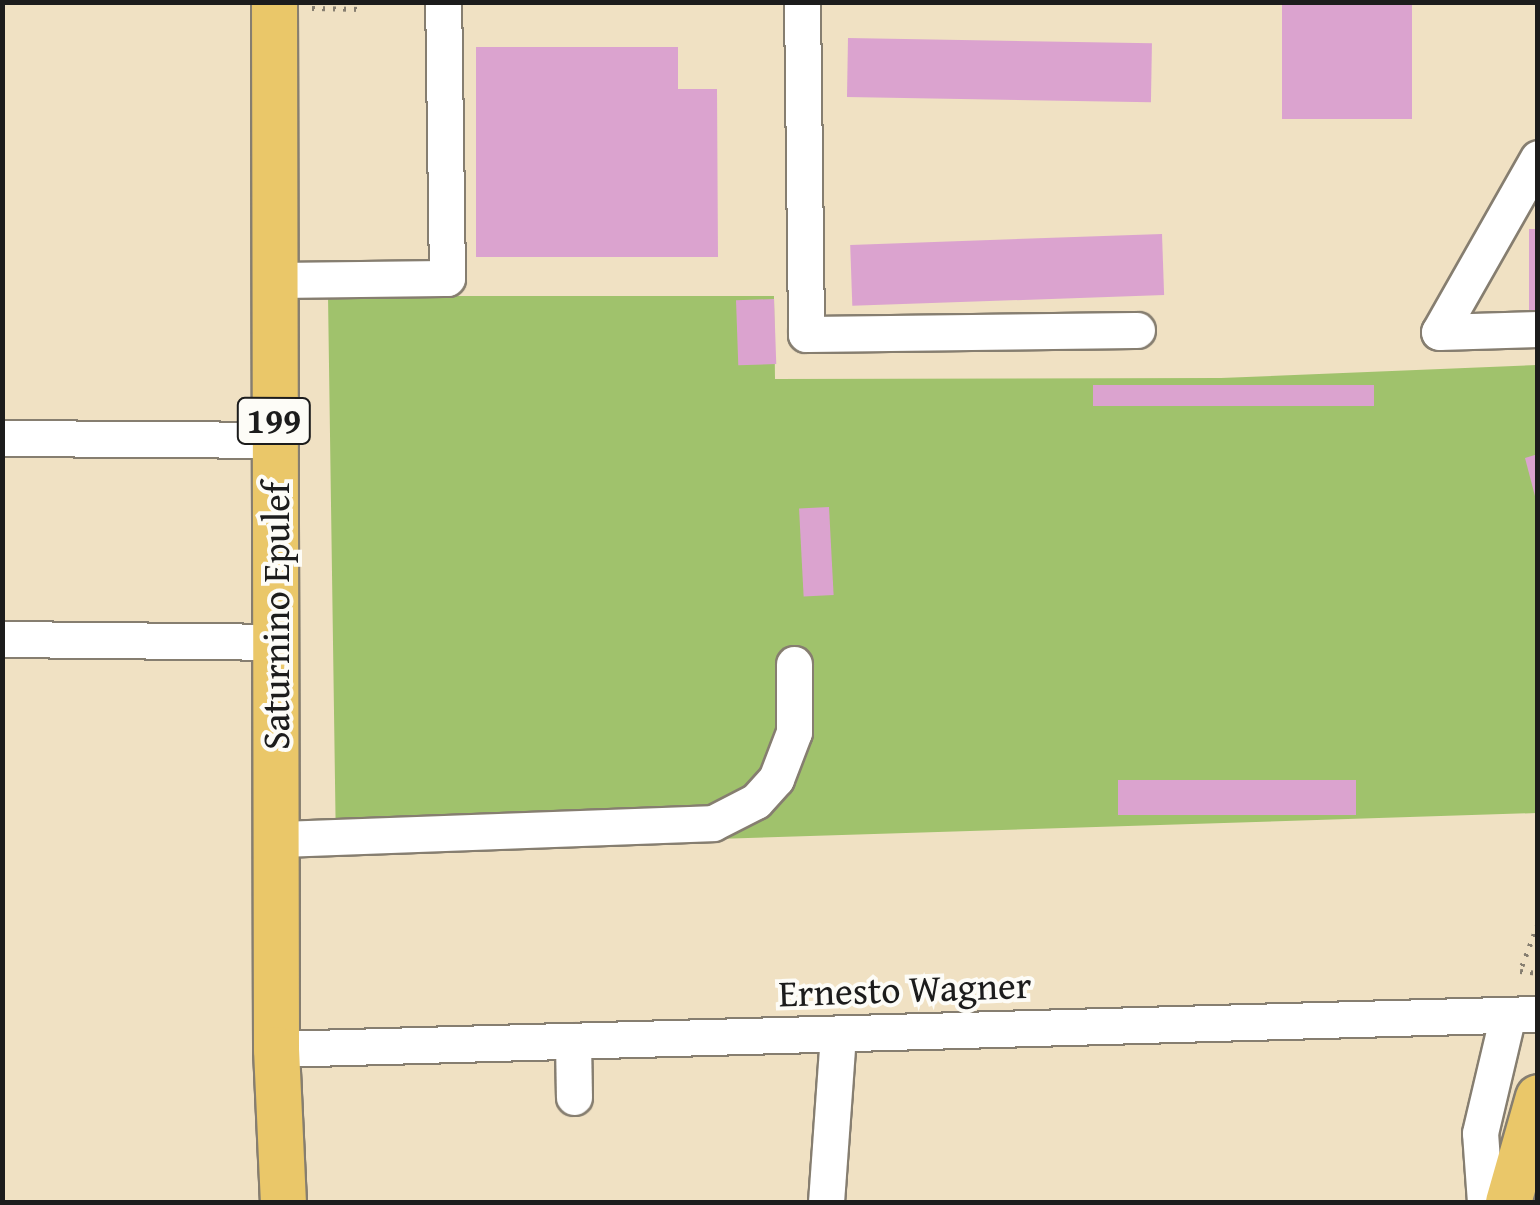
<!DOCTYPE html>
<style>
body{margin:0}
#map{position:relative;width:1540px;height:1205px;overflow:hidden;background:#f0e1c3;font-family:"Gentium Book Plus",serif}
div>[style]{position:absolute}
.green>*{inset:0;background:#a0c26c}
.building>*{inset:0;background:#dba3cf;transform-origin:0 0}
.path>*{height:5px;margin-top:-2.5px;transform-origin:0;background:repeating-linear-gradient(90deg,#867e70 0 2.5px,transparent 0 10.5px)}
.roads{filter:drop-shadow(2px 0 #867e70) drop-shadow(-2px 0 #867e70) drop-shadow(0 2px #867e70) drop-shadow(0 -2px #867e70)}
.minor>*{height:35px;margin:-17.5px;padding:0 17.5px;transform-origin:17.5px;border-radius:17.5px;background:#fff}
.major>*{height:45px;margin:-22.5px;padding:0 22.5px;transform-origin:22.5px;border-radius:22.5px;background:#eac769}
span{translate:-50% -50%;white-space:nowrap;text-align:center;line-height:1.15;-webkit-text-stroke:8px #fdfcf7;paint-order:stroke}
.shield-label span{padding:2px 8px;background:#fdfcf7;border:2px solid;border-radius:8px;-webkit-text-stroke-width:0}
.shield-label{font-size:35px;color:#1c1c1c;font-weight:700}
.street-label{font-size:38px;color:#1c1c1c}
.frame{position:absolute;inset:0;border:5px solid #1c1c1c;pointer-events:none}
</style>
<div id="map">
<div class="green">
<div style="clip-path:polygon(328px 296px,774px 296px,775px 379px,1221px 378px,1537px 365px,1537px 813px,336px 851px)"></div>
</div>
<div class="building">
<div style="left:1282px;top:2px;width:130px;height:117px"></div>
<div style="left:848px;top:38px;width:304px;height:59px;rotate:1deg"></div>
<div style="clip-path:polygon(476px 47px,678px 47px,678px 89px,717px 89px,718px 257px,476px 257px)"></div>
<div style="left:1529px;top:229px;width:9px;height:83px"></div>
<div style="left:1162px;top:234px;width:61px;height:312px;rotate:88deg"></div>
<div style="left:774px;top:299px;width:65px;height:38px;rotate:88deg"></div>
<div style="left:1374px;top:385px;width:21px;height:281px;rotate:90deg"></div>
<div style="clip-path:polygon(1538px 454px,1538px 499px,1536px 500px,1525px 458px)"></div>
<div style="left:829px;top:507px;width:88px;height:30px;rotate:87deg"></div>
<div style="left:1356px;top:780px;width:35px;height:238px;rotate:90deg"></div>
</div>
<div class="path">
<div style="left:312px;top:8px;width:51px;rotate:1.1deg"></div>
<div style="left:1538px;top:924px;width:50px;rotate:111deg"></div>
<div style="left:1520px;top:971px;width:18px;rotate:6deg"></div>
</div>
<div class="roads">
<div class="minor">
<div style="left:802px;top:2px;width:332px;rotate:89.3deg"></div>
<div style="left:806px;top:334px;width:331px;rotate:-0.7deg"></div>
<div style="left:1538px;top:158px;width:200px;rotate:119.6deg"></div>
<div style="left:1439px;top:332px;width:99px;rotate:-1.7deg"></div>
<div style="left:274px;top:280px;width:173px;rotate:-0.7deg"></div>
<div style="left:447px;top:278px;width:276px;rotate:-90.8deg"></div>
<div style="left:2px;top:438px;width:273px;rotate:0.4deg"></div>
<div style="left:2px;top:639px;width:273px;rotate:0.6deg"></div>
<div style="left:278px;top:839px;width:435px;rotate:-2.1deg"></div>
<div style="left:713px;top:823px;width:48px;rotate:-27.1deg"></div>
<div style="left:756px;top:801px;width:30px;rotate:-48deg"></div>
<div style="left:776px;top:779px;width:50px;rotate:-69deg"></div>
<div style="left:794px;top:732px;width:68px;rotate:-90deg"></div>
<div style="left:573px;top:1041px;width:56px;rotate:89deg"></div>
<div style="left:276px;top:1049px;width:1262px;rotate:-1.59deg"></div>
<div style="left:826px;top:1202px;width:169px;rotate:-85.9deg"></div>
<div style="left:1485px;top:1202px;width:69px;rotate:-94.1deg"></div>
<div style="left:1480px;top:1133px;width:121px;rotate:-76.7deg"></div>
</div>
<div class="major">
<div style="left:274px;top:2px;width:1047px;rotate:89.89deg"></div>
<div style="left:276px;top:1049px;width:153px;rotate:87.4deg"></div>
<div style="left:1508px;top:1202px;width:109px;rotate:-74.1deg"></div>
</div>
</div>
<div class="shield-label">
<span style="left:274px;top:421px">199</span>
</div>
<div class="street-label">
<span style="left:276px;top:616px;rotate:-90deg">Saturnino Epulef</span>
<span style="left:905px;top:989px;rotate:-2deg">Ernesto Wagner</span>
</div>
<div class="frame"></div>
</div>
